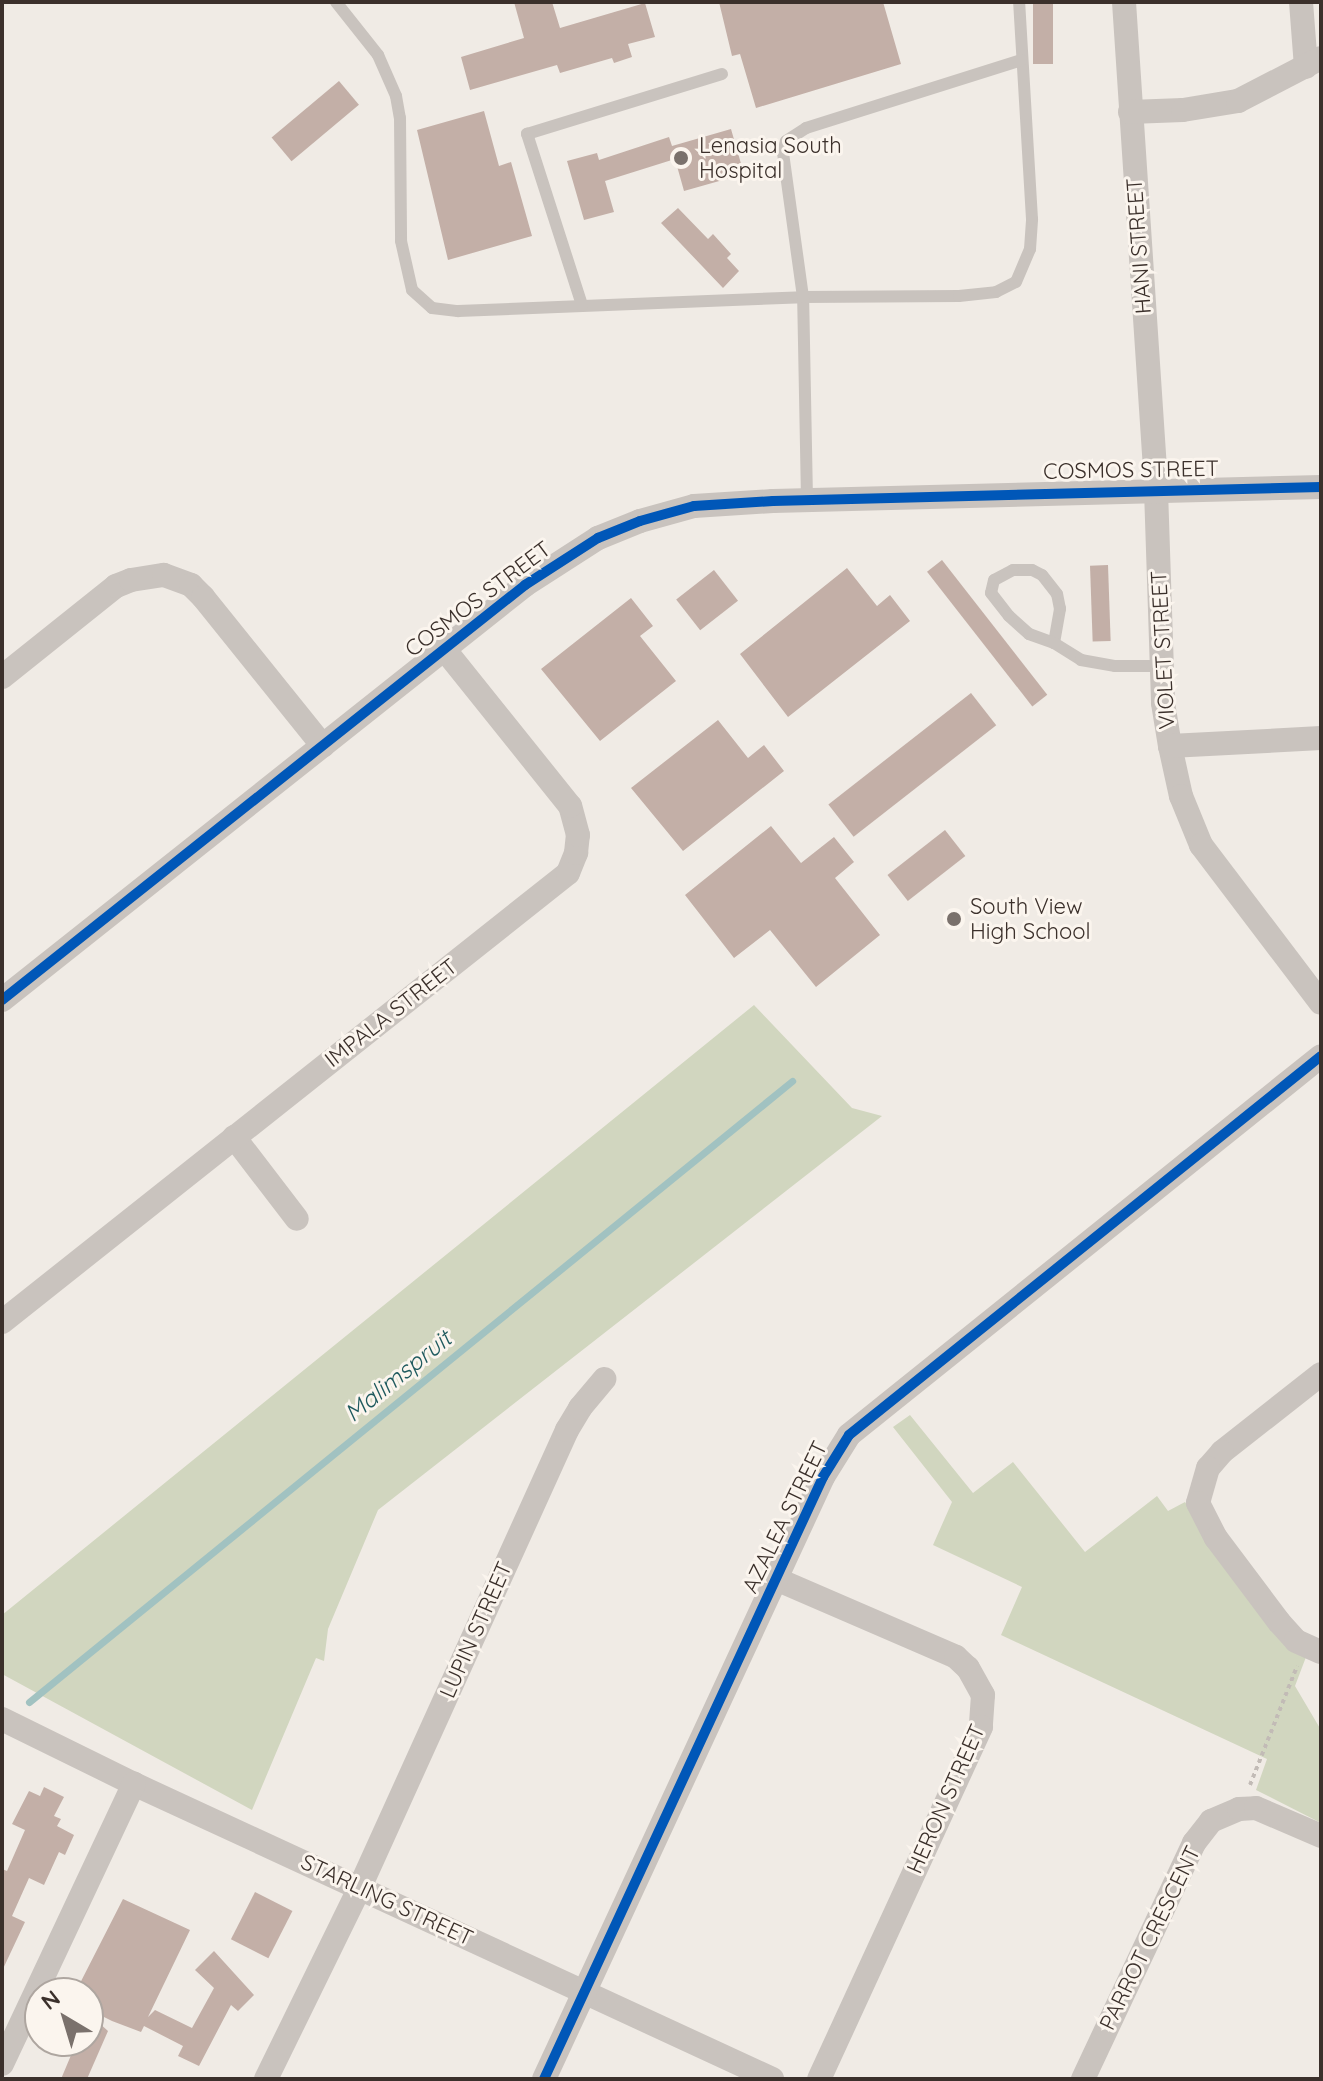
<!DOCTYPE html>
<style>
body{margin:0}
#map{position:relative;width:1323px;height:2081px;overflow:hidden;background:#f0ebe5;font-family:Quicksand,sans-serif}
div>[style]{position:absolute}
.green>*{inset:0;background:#d1d6bf}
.stream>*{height:7px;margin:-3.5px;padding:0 3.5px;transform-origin:3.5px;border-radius:3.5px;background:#a1c2c1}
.building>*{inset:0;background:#c3afa7;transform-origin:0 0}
.path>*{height:4px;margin-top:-2px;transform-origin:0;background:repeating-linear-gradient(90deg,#c2bbb6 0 4px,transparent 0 8px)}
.lane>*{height:12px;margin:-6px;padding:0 6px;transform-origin:6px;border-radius:6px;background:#c9c3be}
.street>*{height:24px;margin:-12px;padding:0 12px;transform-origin:12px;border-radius:12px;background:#c9c3be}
.cycleway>*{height:10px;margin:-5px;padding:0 5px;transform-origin:5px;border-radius:5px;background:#0057b8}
.dots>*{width:22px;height:22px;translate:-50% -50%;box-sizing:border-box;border:4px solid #fbf5ee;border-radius:50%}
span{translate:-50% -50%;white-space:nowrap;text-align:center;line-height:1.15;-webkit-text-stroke:6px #fbf5ee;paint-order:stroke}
.poi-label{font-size:22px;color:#3b302b}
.left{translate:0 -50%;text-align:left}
.street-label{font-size:22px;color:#3b302b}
.water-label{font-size:24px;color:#1f5a5e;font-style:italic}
.frame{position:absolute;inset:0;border:4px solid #3b302b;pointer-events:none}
.north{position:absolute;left:24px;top:1977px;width:80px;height:80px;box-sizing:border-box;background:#fbf5ee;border:2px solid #aea6a0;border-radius:50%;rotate:322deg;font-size:22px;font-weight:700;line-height:32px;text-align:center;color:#3b302b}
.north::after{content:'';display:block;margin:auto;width:28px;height:36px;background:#7a716c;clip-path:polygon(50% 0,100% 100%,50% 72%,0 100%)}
</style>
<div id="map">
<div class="green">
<div style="clip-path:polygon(754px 1005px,852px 1108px,882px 1116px,378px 1510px,328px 1629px,324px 1661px,316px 1658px,252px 1810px,2px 1674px,2px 1615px)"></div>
<div style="clip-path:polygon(910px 1415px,973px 1493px,1013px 1462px,1085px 1552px,1157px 1496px,1168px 1511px,1185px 1502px,1219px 1555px,1306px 1657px,1295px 1686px,1321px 1730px,1321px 1823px,1256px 1790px,1267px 1759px,1001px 1635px,1022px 1587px,933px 1545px,952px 1502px,893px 1427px)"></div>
</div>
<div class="stream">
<div style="left:29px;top:1702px;width:984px;rotate:-39.14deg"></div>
</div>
<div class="building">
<div style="clip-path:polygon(514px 2px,552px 2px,560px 28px,645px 3px,655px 37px,628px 44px,632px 57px,614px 63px,612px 58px,560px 73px,557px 65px,470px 90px,461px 57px,524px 38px)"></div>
<div style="clip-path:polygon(719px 2px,883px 2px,901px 64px,756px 108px,740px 54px,732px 56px)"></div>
<div style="left:1033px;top:2px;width:20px;height:62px"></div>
<div style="left:339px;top:81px;width:31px;height:88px;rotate:50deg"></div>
<div style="clip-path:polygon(484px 111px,499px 166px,511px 162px,532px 236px,448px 260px,417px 130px)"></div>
<div style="clip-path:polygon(731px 129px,744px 174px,684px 191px,675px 159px,605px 181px,614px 212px,584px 220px,567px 161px,597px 153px,599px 160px,669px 137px,672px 146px)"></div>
<div style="clip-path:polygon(678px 208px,708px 239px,713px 234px,731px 254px,727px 258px,739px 271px,723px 288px,661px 223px)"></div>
<div style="left:942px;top:560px;width:171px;height:19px;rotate:52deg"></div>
<div style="left:1108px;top:565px;width:76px;height:18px;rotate:88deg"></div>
<div style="clip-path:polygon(847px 568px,877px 606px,890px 595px,910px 621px,788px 717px,740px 654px)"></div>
<div style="left:714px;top:570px;width:39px;height:48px;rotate:52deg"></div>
<div style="clip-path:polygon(631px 598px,653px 626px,640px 636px,676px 681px,600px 741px,541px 669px)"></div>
<div style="left:971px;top:693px;width:41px;height:181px;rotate:52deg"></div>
<div style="clip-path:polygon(718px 720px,748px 758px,764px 745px,784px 771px,683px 851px,631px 788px)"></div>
<div style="clip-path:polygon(771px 826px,801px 863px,834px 837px,854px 862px,835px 878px,880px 935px,816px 987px,770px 930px,734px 958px,685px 895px)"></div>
<div style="left:945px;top:830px;width:33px;height:73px;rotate:52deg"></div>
<div style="clip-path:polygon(44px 1787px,64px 1797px,54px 1816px,61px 1819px,57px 1826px,74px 1835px,65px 1855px,59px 1852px,44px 1885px,29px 1878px,12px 1916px,25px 1922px,2px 1971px,2px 1869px,7px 1871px,25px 1830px,12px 1824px,29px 1791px,40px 1796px)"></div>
<div style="left:255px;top:1892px;width:42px;height:53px;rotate:27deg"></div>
<div style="clip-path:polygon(123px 1899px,190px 1930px,148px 2017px,155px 2010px,192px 2028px,214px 1988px,195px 1970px,214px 1951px,254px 1995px,238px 2011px,231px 2005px,199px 2066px,178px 2056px,183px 2046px,144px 2026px,141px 2032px,112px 2021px,88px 2009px,88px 1993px,75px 1993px)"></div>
<div style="clip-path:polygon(88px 2013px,108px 2031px,87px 2079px,61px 2079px,77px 2041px,88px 2041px)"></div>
</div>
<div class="path">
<div style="left:1250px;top:1785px;width:128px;rotate:-68.4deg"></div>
</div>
<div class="lane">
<div style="left:336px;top:2px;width:68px;rotate:51.6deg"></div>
<div style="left:378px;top:55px;width:45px;rotate:66.3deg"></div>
<div style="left:396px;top:96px;width:22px;rotate:80deg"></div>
<div style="left:400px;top:118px;width:123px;rotate:89.5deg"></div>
<div style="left:401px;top:241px;width:50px;rotate:77.3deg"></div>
<div style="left:412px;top:290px;width:27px;rotate:42deg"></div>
<div style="left:432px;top:308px;width:26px;rotate:7deg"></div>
<div style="left:458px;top:311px;width:345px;rotate:-2.3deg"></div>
<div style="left:803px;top:297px;width:156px;rotate:-0.4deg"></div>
<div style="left:959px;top:296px;width:37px;rotate:-6deg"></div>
<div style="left:996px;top:292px;width:22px;rotate:-27deg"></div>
<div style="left:1016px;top:282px;width:36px;rotate:-67deg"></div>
<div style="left:1030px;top:249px;width:30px;rotate:-86deg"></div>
<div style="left:1032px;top:219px;width:217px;rotate:-93.4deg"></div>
<div style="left:582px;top:305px;width:180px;rotate:-107.8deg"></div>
<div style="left:527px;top:134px;width:204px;rotate:-17.1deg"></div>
<div style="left:807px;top:499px;width:202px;rotate:-91.1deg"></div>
<div style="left:803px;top:297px;width:145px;rotate:-97.9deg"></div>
<div style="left:783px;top:153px;width:12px;rotate:-76deg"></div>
<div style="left:786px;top:141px;width:24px;rotate:-33deg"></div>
<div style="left:806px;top:128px;width:226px;rotate:-17.5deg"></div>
<div style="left:1054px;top:643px;width:35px;rotate:-80deg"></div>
<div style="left:1060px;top:609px;width:15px;rotate:-101deg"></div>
<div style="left:1057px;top:594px;width:24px;rotate:-128deg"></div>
<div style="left:1042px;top:575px;width:11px;rotate:-153deg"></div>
<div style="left:1032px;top:570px;width:19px;rotate:180deg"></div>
<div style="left:1013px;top:570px;width:21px;rotate:152deg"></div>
<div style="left:994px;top:580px;width:13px;rotate:103deg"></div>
<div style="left:991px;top:593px;width:29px;rotate:52deg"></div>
<div style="left:1009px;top:616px;width:27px;rotate:42deg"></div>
<div style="left:1029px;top:634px;width:27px;rotate:20deg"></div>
<div style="left:1054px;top:643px;width:32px;rotate:32deg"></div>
<div style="left:1081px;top:660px;width:35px;rotate:10deg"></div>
<div style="left:1115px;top:666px;width:46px"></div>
</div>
<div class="street">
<div style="left:1124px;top:2px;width:489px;rotate:86.2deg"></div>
<div style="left:1156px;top:490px;width:213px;rotate:88.1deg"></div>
<div style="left:1163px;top:703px;width:44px;rotate:80.8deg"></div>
<div style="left:1170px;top:746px;width:51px;rotate:77.6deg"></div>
<div style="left:1181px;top:796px;width:53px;rotate:67.8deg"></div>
<div style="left:1201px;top:845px;width:198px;rotate:52.8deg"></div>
<div style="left:1301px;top:2px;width:65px;rotate:85.6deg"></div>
<div style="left:1130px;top:112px;width:53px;rotate:-2.2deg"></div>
<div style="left:1183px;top:110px;width:56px;rotate:-9.3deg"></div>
<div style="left:1238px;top:101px;width:93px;rotate:-27.4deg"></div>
<div style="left:2px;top:677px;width:146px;rotate:-38.6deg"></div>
<div style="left:116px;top:586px;width:16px;rotate:-22deg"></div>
<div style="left:131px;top:580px;width:33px;rotate:-9deg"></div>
<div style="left:164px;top:575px;width:29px;rotate:20deg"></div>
<div style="left:191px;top:585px;width:17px;rotate:45deg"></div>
<div style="left:203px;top:597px;width:191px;rotate:51.2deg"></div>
<div style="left:1170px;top:746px;width:151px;rotate:-3deg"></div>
<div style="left:2px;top:1000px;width:668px;rotate:-38.43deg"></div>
<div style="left:525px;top:585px;width:87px;rotate:-32.8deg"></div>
<div style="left:598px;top:538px;width:45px;rotate:-22deg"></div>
<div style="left:640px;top:521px;width:56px;rotate:-15.5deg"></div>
<div style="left:694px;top:506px;width:79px;rotate:-3.6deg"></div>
<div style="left:773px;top:501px;width:548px;rotate:-1.46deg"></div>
<div style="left:234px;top:1137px;width:103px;rotate:52.5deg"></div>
<div style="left:2px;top:1322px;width:722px;rotate:-38.42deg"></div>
<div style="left:568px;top:873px;width:22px;rotate:-68deg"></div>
<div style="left:576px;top:853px;width:18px;rotate:-84deg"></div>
<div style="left:578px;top:835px;width:30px;rotate:-105deg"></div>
<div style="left:570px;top:806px;width:201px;rotate:-128.7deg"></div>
<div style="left:1321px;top:1374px;width:126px;rotate:141.8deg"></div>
<div style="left:1222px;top:1452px;width:21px;rotate:131deg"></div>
<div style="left:1208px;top:1468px;width:36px;rotate:106deg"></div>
<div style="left:1198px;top:1503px;width:39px;rotate:63deg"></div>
<div style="left:1216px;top:1538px;width:105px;rotate:53.1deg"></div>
<div style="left:1279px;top:1622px;width:25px;rotate:48deg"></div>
<div style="left:1296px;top:1641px;width:27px;rotate:24deg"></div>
<div style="left:776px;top:1579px;width:196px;rotate:23.4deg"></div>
<div style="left:956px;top:1657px;width:16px;rotate:43deg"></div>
<div style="left:968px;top:1668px;width:31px;rotate:61deg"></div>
<div style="left:983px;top:1695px;width:32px;rotate:94deg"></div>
<div style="left:981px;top:1727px;width:387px;rotate:114.7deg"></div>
<div style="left:2px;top:1719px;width:147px;rotate:26.2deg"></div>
<div style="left:134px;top:1784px;width:703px;rotate:24.81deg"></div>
<div style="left:2px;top:2064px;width:310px;rotate:-64.8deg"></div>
<div style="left:266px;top:2079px;width:214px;rotate:-63.9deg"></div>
<div style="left:360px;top:1887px;width:502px;rotate:-65.63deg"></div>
<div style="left:567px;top:1430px;width:26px;rotate:-59deg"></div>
<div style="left:580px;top:1408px;width:38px;rotate:-50deg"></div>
<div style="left:544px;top:2079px;width:664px;rotate:-65.13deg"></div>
<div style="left:823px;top:1477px;width:49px;rotate:-58.2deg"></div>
<div style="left:849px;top:1435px;width:605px;rotate:-38.76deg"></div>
<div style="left:1083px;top:2079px;width:261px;rotate:-64.8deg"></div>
<div style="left:1194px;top:1843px;width:28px;rotate:-52deg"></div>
<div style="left:1211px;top:1821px;width:30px;rotate:-23deg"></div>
<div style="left:1239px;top:1809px;width:17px;rotate:-3deg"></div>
<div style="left:1256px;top:1808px;width:71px;rotate:23.3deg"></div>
</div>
<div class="cycleway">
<div style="left:2px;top:1000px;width:668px;rotate:-38.43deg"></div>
<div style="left:525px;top:585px;width:87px;rotate:-32.8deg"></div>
<div style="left:598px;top:538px;width:45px;rotate:-22deg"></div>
<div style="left:640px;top:521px;width:56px;rotate:-15.5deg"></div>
<div style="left:694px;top:506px;width:79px;rotate:-3.6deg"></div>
<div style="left:773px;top:501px;width:548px;rotate:-1.46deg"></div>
<div style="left:544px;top:2079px;width:664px;rotate:-65.13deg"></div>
<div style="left:823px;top:1477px;width:49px;rotate:-58.2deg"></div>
<div style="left:849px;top:1435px;width:605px;rotate:-38.76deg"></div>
</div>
<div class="dots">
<div style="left:681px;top:158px;background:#7a716c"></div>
<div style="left:954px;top:919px;background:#7a716c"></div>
</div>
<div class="poi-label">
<span class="left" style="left:699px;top:158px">Lenasia South<br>Hospital</span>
<span class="left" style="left:970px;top:919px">South View<br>High School</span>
</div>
<div class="street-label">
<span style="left:1139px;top:246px;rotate:-94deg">HANI STREET</span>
<span style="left:1131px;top:470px;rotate:-1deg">COSMOS STREET</span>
<span style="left:478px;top:599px;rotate:-37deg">COSMOS STREET</span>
<span style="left:1163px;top:650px;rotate:-93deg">VIOLET STREET</span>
<span style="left:391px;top:1013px;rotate:-38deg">IMPALA STREET</span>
<span style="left:785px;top:1517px;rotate:-64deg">AZALEA STREET</span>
<span style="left:476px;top:1630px;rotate:-66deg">LUPIN STREET</span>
<span style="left:946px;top:1799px;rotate:-66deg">HERON STREET</span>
<span style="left:387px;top:1900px;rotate:25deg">STARLING STREET</span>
<span style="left:1150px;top:1938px;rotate:-64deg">PARROT CRESCENT</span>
</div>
<div class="water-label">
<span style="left:398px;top:1376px;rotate:-39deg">Malimspruit</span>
</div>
<div class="frame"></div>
<div class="north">N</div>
</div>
